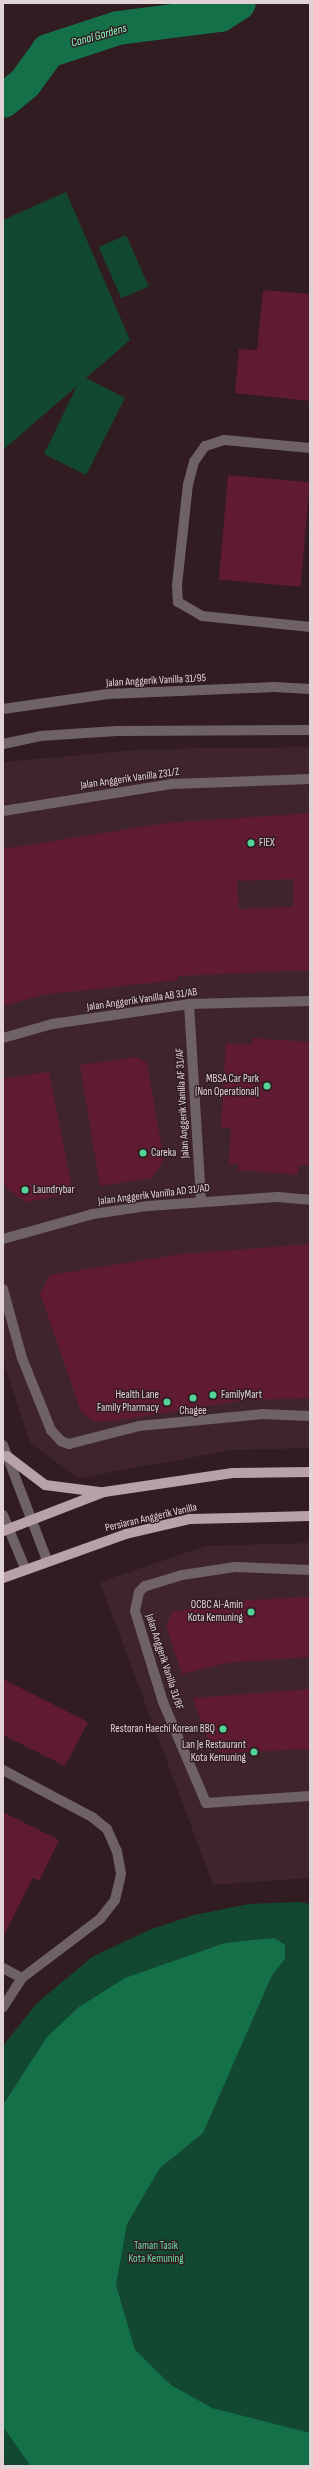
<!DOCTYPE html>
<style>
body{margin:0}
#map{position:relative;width:313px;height:2469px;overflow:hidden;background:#311c22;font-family:"Sofia Sans Condensed",sans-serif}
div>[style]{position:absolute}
.built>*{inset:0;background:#3f252b}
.green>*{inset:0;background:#134830;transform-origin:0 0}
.water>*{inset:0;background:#137049}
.river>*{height:34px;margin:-17px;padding:0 17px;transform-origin:17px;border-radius:17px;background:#137049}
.building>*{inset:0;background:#601a32;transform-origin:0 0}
.minor>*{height:10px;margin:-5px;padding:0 5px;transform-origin:5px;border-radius:5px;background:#6e6265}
.major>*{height:10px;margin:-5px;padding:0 5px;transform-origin:5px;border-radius:5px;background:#b9a2a7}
.dots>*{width:11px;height:11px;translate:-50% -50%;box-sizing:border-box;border:2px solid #311c22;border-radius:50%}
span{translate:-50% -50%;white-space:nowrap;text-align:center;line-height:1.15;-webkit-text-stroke:3px #311c22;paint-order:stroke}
.street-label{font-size:11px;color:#e1d2d5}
.poi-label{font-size:11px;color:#e1d2d5}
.left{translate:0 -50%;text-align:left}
.right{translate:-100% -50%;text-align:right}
.park-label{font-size:11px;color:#6adca3}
.water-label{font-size:12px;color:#8afcc1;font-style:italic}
.frame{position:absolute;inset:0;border:4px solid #e1d2d5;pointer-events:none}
</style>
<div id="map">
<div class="built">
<div style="clip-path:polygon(310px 747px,310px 1448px,233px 1450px,78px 1478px,30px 1443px,3px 1360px,3px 762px,147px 749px)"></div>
<div style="clip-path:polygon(310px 1543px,310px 1878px,213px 1885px,100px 1582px,206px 1546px)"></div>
</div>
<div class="green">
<div style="clip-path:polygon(66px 192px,130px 340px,86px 378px,125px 398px,86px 475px,44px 454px,77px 386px,3px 450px,3px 220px)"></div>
<div style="left:126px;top:235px;width:56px;height:30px;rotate:66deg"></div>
<div style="clip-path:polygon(298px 1902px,310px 1904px,310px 2466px,7px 2466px,3px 2461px,3px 2046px,36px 2004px,92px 1957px,149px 1930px,194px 1915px,249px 1904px)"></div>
</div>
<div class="water">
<div style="clip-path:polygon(274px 1938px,285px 1945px,285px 1959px,272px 1975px,203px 2133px,160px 2168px,127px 2224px,116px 2285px,135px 2350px,171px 2385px,212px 2408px,310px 2433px,310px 2466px,31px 2466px,3px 2427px,3px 2105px,47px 2037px,79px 2007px,125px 1978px,225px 1943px)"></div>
</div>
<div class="river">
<div style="left:3px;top:101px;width:28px;rotate:-39deg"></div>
<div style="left:25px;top:83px;width:39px;rotate:-54deg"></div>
<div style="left:48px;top:51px;width:74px;rotate:-18.2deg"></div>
<div style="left:118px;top:28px;width:103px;rotate:-7.3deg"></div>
<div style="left:220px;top:15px;width:22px;rotate:-32deg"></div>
</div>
<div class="building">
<div style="clip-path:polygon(263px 290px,310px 294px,310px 401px,235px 393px,239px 349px,257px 350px)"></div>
<div style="left:228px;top:475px;width:82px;height:105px;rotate:5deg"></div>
<div style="clip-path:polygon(evenodd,310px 813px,310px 970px,178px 976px,178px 980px,42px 995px,3px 1006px,3px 849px,167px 823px,310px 813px,293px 879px,293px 907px,239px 909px,237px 881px,293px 879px)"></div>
<div style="clip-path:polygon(252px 1038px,310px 1042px,310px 1165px,299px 1165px,298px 1175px,238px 1170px,238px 1164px,229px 1164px,231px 1128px,221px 1127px,226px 1043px,252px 1045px)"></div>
<div style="clip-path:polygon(137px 1057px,147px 1063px,164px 1160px,151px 1178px,100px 1186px,80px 1065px)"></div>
<div style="clip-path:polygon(49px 1072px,73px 1193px,26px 1202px,6px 1188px,3px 1178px,3px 1078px)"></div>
<div style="clip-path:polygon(310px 1244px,310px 1398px,244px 1400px,113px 1421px,96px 1422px,81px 1412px,40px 1293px,50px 1275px,182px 1254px)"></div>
<div style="clip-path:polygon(310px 1597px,310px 1657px,226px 1663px,182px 1674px,166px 1626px,172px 1612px,248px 1600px)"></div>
<div style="clip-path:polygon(3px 1679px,88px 1722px,65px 1766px,3px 1735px)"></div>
<div style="clip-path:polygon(310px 1689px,310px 1749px,222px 1753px,210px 1746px,193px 1698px)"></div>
<div style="clip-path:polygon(3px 1812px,59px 1840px,39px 1881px,33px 1878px,3px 1937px)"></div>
</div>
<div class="minor">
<div style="left:310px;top:448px;width:86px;rotate:-174.7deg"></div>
<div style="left:224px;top:440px;width:20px;rotate:162deg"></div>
<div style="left:205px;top:446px;width:19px;rotate:125deg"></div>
<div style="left:194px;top:462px;width:23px;rotate:105deg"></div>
<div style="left:188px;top:484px;width:102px;rotate:96.2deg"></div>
<div style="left:177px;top:585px;width:17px;rotate:87deg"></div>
<div style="left:178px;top:602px;width:28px;rotate:30deg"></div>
<div style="left:202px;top:616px;width:109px;rotate:5.8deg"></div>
<div style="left:3px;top:709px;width:106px;rotate:-8.1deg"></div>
<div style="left:108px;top:694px;width:166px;rotate:-2.4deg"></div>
<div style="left:274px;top:687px;width:36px;rotate:3deg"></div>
<div style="left:3px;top:744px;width:38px;rotate:-12deg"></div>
<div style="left:40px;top:736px;width:77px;rotate:-3.7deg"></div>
<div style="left:117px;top:731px;width:193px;rotate:-0.3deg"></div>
<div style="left:3px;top:811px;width:170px;rotate:-9.1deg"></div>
<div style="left:171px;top:784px;width:139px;rotate:-2.1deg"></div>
<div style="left:189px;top:1004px;width:197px;rotate:86.5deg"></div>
<div style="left:3px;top:1038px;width:51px;rotate:-15.9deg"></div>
<div style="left:52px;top:1024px;width:138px;rotate:-8.3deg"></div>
<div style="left:189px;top:1004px;width:121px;rotate:-1.4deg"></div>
<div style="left:3px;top:1239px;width:93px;rotate:-15.5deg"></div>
<div style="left:93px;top:1214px;width:56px;rotate:-8.3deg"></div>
<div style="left:148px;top:1206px;width:130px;rotate:-4deg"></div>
<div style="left:278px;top:1197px;width:32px;rotate:5deg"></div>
<div style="left:3px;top:1289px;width:72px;rotate:74.6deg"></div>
<div style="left:22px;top:1358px;width:78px;rotate:68.1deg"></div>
<div style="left:51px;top:1430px;width:15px;rotate:48deg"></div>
<div style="left:61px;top:1441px;width:9px;rotate:21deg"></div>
<div style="left:69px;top:1444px;width:72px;rotate:-14.4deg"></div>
<div style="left:139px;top:1426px;width:125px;rotate:-5.5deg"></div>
<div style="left:263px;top:1414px;width:47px;rotate:2.4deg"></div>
<div style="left:3px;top:1445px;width:123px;rotate:69.1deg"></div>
<div style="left:3px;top:1515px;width:57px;rotate:67.5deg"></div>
<div style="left:310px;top:1570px;width:75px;rotate:-177.7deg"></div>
<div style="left:235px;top:1567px;width:54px;rotate:171.4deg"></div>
<div style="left:182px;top:1575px;width:39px;rotate:163deg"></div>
<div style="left:145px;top:1586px;width:8px;rotate:135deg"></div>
<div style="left:139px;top:1592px;width:19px;rotate:102deg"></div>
<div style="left:135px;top:1611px;width:95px;rotate:72.9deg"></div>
<div style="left:163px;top:1702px;width:110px;rotate:66.9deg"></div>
<div style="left:206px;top:1803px;width:104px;rotate:-3.9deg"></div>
<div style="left:3px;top:1770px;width:101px;rotate:27.8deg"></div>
<div style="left:92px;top:1817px;width:19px;rotate:39deg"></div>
<div style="left:107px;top:1829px;width:24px;rotate:66deg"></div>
<div style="left:117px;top:1851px;width:23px;rotate:80deg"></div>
<div style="left:121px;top:1874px;width:27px;rotate:103deg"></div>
<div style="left:115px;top:1900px;width:24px;rotate:128deg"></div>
<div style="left:100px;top:1919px;width:98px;rotate:142.9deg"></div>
<div style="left:22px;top:1978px;width:35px;rotate:123deg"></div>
<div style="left:3px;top:1968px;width:21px;rotate:28deg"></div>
</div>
<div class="major">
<div style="left:7px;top:1456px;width:48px;rotate:37.3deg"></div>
<div style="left:45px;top:1485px;width:55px;rotate:7.3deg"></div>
<div style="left:3px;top:1531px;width:108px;rotate:-21.1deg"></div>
<div style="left:104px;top:1492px;width:130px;rotate:-8.4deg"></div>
<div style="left:233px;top:1473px;width:77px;rotate:-0.7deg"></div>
<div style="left:3px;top:1578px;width:131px;rotate:-19.7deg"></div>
<div style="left:126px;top:1534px;width:66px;rotate:-13.2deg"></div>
<div style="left:190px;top:1519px;width:120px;rotate:-1.4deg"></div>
</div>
<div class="dots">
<div style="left:251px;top:843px;background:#53d396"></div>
<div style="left:267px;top:1086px;background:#53d396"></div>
<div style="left:143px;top:1153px;background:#53d396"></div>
<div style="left:25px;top:1190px;background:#53d396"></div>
<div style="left:213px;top:1395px;background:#53d396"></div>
<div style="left:193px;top:1398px;background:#53d396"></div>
<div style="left:167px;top:1402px;background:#53d396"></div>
<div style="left:251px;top:1612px;background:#53d396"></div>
<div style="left:223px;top:1729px;background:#53d396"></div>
<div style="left:254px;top:1752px;background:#53d396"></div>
</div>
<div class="street-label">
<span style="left:156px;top:681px;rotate:-3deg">Jalan Anggerik Vanilla 31/95</span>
<span style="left:130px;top:779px;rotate:-8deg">Jalan Anggerik Vanilla Z31/Z</span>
<span style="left:142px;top:1000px;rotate:-8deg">Jalan Anggerik Vanilla AB 31/AB</span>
<span style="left:183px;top:1103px;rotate:-93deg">Jalan Anggerik Vanilla AF 31/AF</span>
<span style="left:154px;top:1195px;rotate:-7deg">Jalan Anggerik Vanilla AD 31/AD</span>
<span style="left:151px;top:1518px;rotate:-13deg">Persiaran Anggerik Vanilla</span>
<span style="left:164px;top:1662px;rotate:72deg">Jalan Anggerik Vanilla 31/BF</span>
</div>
<div class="poi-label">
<span class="left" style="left:259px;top:843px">FIEX</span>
<span class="right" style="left:259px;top:1086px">MBSA Car Park<br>(Non Operational)</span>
<span class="left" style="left:151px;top:1153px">Careka</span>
<span class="left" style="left:33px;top:1190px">Laundrybar</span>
<span class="left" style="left:221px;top:1395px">FamilyMart</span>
<span class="right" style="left:159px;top:1402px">Health Lane<br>Family Pharmacy</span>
<span style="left:193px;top:1411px">Chagee</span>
<span class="right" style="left:243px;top:1612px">OCBC Al-Amin<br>Kota Kemuning</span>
<span class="right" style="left:215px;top:1729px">Restoran Haechi Korean BBQ</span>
<span class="right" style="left:246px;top:1752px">Lan Je Restaurant<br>Kota Kemuning</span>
</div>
<div class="park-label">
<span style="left:156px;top:2253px">Taman Tasik<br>Kota Kemuning</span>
</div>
<div class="water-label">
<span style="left:99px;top:36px;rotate:-16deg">Canal Gardens</span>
</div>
<div class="frame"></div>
</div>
